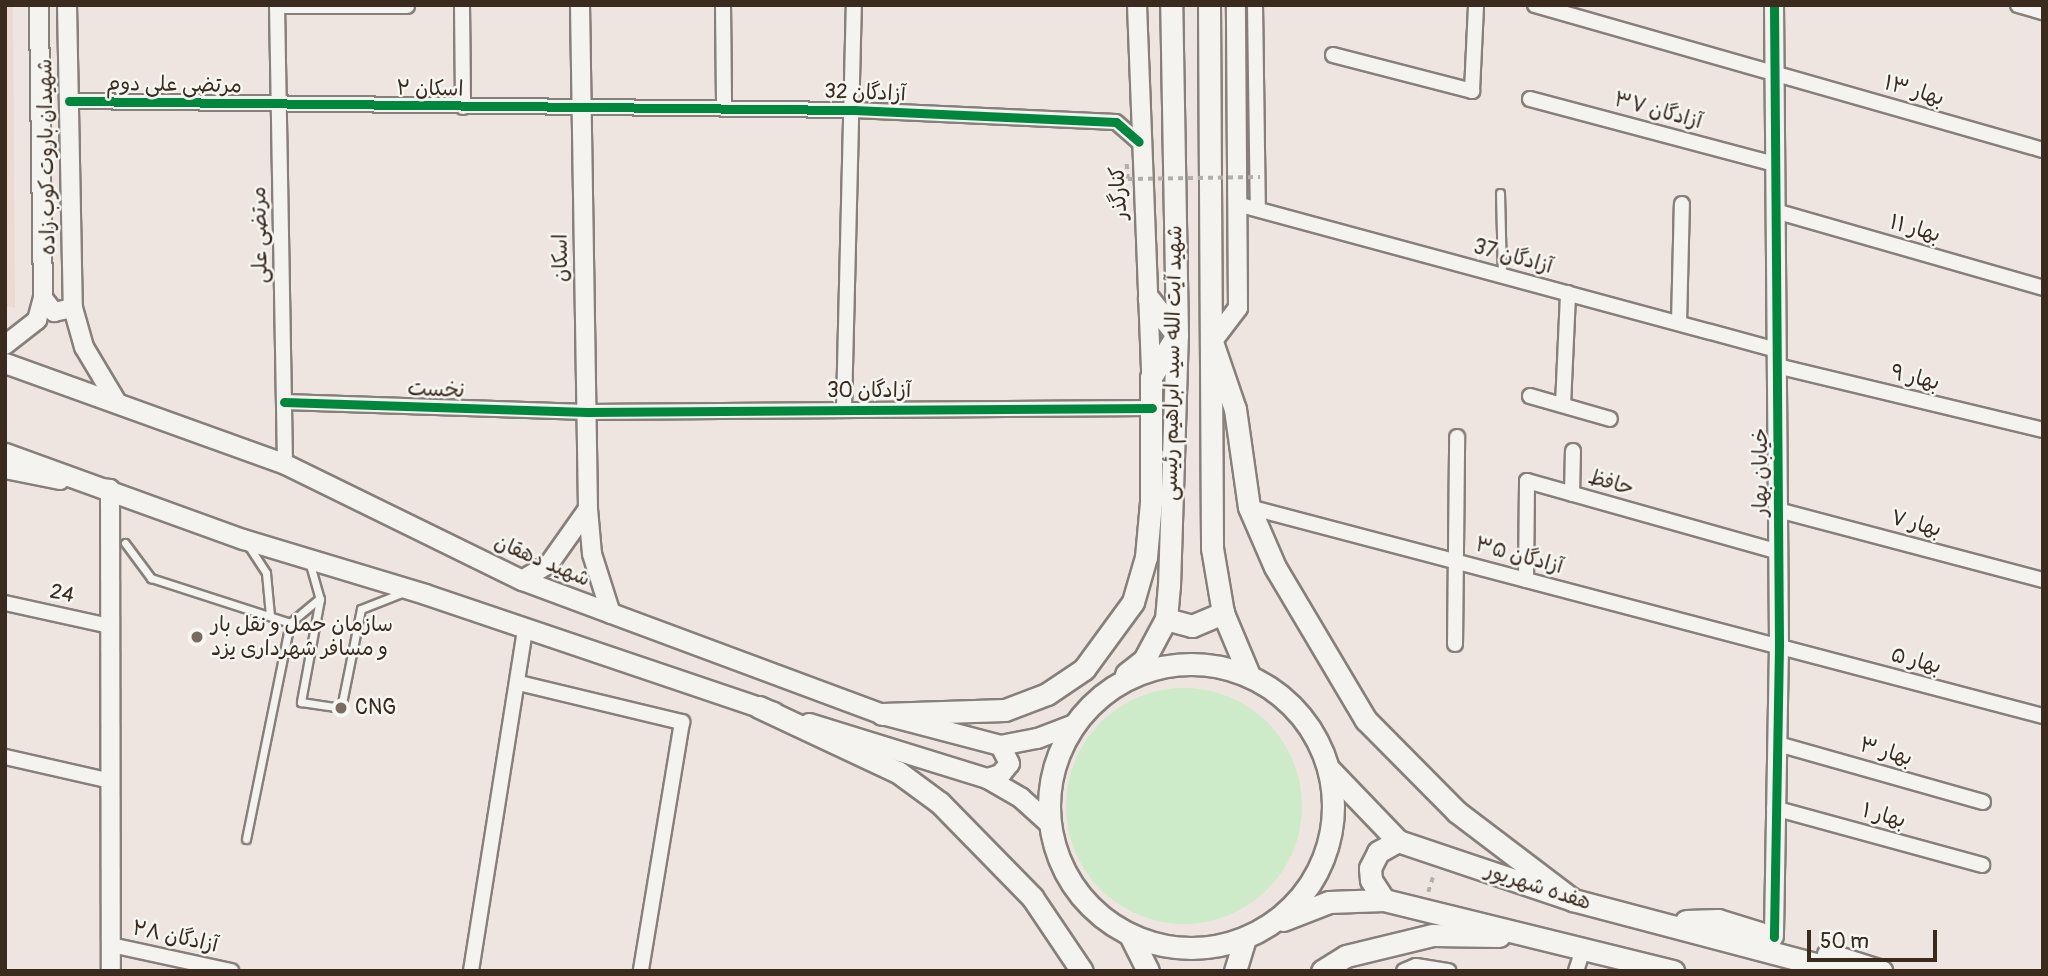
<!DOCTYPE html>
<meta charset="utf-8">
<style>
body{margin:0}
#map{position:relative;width:2048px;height:976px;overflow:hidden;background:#eee5e0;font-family:Pangolin,"Playpen Sans Arabic",sans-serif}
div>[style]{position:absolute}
.built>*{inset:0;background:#ecd9d0}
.green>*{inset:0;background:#cdeac9}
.round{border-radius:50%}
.path>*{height:3.5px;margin-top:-1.75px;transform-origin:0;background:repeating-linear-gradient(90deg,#b1aeab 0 5px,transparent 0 10px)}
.roads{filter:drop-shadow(2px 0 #877f7a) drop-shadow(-2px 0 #877f7a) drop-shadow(0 2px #877f7a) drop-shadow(0 -2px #877f7a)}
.service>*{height:7px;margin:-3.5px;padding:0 3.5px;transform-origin:3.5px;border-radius:3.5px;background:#f4f3f0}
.minor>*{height:14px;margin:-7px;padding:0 7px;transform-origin:7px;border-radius:7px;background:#f4f3f0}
.tertiary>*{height:18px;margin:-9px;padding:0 9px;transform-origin:9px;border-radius:9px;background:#f4f3f0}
.secondary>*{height:19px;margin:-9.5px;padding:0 9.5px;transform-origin:9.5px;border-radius:9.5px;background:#f4f3f0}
.primary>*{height:21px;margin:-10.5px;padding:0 10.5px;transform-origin:10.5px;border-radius:10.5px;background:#f4f3f0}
.primary>.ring{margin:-10.5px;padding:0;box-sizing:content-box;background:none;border:21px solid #f4f3f0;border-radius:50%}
.path-bridge>*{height:3.5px;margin-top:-1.75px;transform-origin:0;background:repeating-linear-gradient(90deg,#b1aeab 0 5px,transparent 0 10px)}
.cycleway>*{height:9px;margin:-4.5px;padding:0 4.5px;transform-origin:4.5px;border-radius:4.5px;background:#00873e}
.dots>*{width:19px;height:19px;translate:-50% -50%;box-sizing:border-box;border:4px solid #f6f6f2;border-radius:50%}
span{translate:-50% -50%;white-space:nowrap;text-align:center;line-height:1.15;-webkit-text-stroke:5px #f6f6f2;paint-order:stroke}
.street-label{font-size:21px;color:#3b2a1e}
.poi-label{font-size:21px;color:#3b2a1e}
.left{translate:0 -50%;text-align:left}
.frame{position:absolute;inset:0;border:7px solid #3b2a1e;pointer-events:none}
.scale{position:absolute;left:1807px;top:930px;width:130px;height:32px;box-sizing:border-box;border:4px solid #3b2a1e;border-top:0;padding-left:9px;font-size:21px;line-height:24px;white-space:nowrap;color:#3b2a1e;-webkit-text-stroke:5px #f6f6f2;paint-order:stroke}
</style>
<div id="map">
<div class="built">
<div style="clip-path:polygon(5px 5px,13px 5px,15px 308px,5px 305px)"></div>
</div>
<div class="green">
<div class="round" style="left:1066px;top:688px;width:236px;height:236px"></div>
</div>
<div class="path">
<div style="left:1428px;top:892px;width:20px;rotate:-72deg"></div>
</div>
<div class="roads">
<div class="service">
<div style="left:1500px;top:193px;width:83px;rotate:88.6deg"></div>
<div style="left:125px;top:543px;width:44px;rotate:53.4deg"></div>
<div style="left:151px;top:578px;width:146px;rotate:17.9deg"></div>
<div style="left:290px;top:623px;width:38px;rotate:-40deg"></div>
<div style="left:248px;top:545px;width:33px;rotate:57deg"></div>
<div style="left:266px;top:573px;width:42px;rotate:84.6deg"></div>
<div style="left:309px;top:561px;width:40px;rotate:74deg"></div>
<div style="left:320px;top:599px;width:105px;rotate:100.5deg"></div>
<div style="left:301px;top:702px;width:40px;rotate:8.5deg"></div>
<div style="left:341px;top:708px;width:101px;rotate:-78.6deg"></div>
<div style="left:361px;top:609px;width:41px;rotate:-21.5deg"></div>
<div style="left:246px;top:839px;width:220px;rotate:-78.5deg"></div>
</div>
<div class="minor">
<div style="left:277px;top:5px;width:459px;rotate:89deg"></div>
<div style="left:462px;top:5px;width:102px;rotate:89.4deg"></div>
<div style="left:723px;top:5px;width:104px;rotate:89.4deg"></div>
<div style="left:1255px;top:5px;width:204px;rotate:89.2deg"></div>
<div style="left:1535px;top:5px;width:528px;rotate:15.93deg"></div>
<div style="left:2018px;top:5px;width:26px;rotate:16deg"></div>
<div style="left:277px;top:6px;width:130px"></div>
<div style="left:1333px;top:55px;width:144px;rotate:14.5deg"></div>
<div style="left:1472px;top:91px;width:86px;rotate:-87.3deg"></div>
<div style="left:1530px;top:99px;width:253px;rotate:14.9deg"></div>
<div style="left:69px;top:101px;width:785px;rotate:0.66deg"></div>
<div style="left:854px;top:110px;width:262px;rotate:2.6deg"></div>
<div style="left:1116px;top:122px;width:30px;rotate:41deg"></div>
<div style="left:1237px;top:204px;width:559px;rotate:15.13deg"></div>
<div style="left:1775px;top:211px;width:279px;rotate:16deg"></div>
<div style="left:1679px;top:323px;width:119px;rotate:-88.6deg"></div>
<div style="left:1777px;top:366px;width:274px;rotate:13.5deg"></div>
<div style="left:1530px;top:396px;width:83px;rotate:16deg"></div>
<div style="left:284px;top:402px;width:303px;rotate:1.9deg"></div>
<div style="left:587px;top:412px;width:565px;rotate:-0.41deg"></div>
<div style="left:1563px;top:405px;width:112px;rotate:-87.4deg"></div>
<div style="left:844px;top:408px;width:403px;rotate:-88.6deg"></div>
<div style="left:1572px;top:494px;width:43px;rotate:-88.7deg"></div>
<div style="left:1249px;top:507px;width:821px;rotate:14.75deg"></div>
<div style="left:1778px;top:510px;width:274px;rotate:14.8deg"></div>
<div style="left:1526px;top:580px;width:99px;rotate:-89.4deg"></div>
<div style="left:1527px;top:481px;width:262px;rotate:15.7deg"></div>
<div style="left:5px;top:603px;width:107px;rotate:12.4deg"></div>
<div style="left:1455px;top:644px;width:207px;rotate:-89.4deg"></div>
<div style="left:519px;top:683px;width:168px;rotate:13.5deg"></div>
<div style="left:682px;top:722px;width:252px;rotate:99.4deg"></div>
<div style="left:1778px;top:744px;width:213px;rotate:15.8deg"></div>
<div style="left:5px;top:757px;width:109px;rotate:12.8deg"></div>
<div style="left:1774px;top:808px;width:216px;rotate:15.3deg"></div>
<div style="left:111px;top:945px;width:123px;rotate:12.2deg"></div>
<div style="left:471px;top:971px;width:344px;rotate:-81deg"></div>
<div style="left:1404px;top:971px;width:13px;rotate:-23deg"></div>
<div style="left:1416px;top:966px;width:33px;rotate:9deg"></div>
<div style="left:1576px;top:971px;width:25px;rotate:-72deg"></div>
</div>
<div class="tertiary">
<div style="left:67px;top:5px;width:303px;rotate:88.9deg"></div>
<div style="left:73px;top:308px;width:41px;rotate:74.2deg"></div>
<div style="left:84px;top:347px;width:66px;rotate:59.2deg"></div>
<div style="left:580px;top:5px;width:504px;rotate:89.09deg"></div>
<div style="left:588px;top:509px;width:45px;rotate:84.9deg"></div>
<div style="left:592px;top:554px;width:63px;rotate:72.4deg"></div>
<div style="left:1137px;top:5px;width:372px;rotate:87.8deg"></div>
<div style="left:1774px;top:5px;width:641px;rotate:89.55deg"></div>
<div style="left:1779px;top:646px;width:291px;rotate:91deg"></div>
<div style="left:43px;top:298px;width:18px;rotate:52deg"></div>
<div style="left:54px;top:312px;width:19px;rotate:-12deg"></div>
<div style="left:1212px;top:342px;width:43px;rotate:-52.6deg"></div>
<div style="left:1238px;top:308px;width:303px;rotate:-90.4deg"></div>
<div style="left:5px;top:345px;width:41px;rotate:-38deg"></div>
<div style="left:37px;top:320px;width:23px;rotate:-75deg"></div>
<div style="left:43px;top:298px;width:293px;rotate:-90.8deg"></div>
<div style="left:5px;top:469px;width:56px;rotate:11.3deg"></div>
<div style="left:101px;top:488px;width:9px;rotate:6deg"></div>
<div style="left:110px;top:489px;width:482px;rotate:89.9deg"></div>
<div style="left:522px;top:580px;width:31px;rotate:-31deg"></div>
<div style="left:549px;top:564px;width:67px;rotate:-54.7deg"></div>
</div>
<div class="secondary">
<div style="left:5px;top:363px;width:298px;rotate:19.8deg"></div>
<div style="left:285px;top:464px;width:264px;rotate:26.1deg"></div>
<div style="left:522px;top:580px;width:384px;rotate:20.4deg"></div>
<div style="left:882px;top:714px;width:122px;rotate:14.7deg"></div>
<div style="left:1000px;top:745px;width:38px;rotate:-11deg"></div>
<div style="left:1037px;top:738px;width:39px;rotate:-21deg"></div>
<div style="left:5px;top:453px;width:253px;rotate:19.9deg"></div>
<div style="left:243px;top:539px;width:190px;rotate:16.8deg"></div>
<div style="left:425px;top:594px;width:368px;rotate:18.7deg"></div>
<div style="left:809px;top:723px;width:186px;rotate:17.2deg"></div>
<div style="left:987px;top:778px;width:39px;rotate:30deg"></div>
<div style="left:1021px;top:798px;width:38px;rotate:42deg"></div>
<div style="left:987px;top:778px;width:14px;rotate:-17deg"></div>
<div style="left:1000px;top:774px;width:14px;rotate:-51deg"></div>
<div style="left:1009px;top:763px;width:20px;rotate:-117deg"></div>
</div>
<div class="primary">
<div style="left:1209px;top:5px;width:543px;rotate:89.68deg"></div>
<div style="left:1212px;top:548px;width:66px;rotate:80.4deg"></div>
<div style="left:1223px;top:613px;width:67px;rotate:67.2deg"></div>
<div style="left:1212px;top:342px;width:71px;rotate:71.1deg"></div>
<div style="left:1235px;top:409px;width:99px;rotate:81.9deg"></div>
<div style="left:1249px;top:507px;width:65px;rotate:66.6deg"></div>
<div style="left:1275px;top:567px;width:178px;rotate:59.3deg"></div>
<div style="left:1366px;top:720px;width:129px;rotate:45.3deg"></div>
<div style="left:1457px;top:812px;width:146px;rotate:37.2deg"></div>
<div style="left:1166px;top:619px;width:27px;rotate:15deg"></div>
<div style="left:1192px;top:626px;width:34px;rotate:-23deg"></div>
<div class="ring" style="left:1049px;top:664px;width:263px;height:263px"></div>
<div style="left:1126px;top:674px;width:23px;rotate:-38deg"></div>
<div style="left:1144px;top:660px;width:47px;rotate:-61.8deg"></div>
<div style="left:1166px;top:619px;width:33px;rotate:-85deg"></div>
<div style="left:1169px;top:586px;width:251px;rotate:-88.2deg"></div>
<div style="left:1177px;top:335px;width:330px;rotate:-91deg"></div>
<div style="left:759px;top:707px;width:153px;rotate:25.1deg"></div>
<div style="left:898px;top:772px;width:52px;rotate:36.4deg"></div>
<div style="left:940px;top:803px;width:132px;rotate:45.6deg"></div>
<div style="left:1032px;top:897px;width:89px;rotate:56deg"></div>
<div style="left:882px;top:714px;width:123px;rotate:-1.9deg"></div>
<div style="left:1005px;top:710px;width:45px;rotate:-20.9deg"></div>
<div style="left:1047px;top:694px;width:45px;rotate:-34deg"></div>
<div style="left:1084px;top:669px;width:83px;rotate:-53.8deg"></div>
<div style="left:1133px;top:602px;width:47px;rotate:-73.9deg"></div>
<div style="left:1146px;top:557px;width:55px;rotate:-84.8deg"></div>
<div style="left:1151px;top:502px;width:125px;rotate:-90deg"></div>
<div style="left:1151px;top:377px;width:49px;rotate:-58.2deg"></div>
<div style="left:1177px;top:335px;width:46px;rotate:-127.9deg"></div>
<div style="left:1330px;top:770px;width:98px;rotate:46.2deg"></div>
<div style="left:1398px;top:841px;width:185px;rotate:18.6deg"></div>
<div style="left:1573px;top:900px;width:278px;rotate:14.8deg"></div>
<div style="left:1384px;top:900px;width:24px;rotate:-123deg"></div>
<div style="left:1371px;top:880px;width:12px;rotate:-95deg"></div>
<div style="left:1370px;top:868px;width:18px;rotate:-63deg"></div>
<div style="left:1378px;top:852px;width:23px;rotate:-29deg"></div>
<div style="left:1283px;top:920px;width:49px;rotate:-21.4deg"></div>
<div style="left:1329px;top:902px;width:55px;rotate:-2.1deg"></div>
<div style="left:1384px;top:900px;width:298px;rotate:13.8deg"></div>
<div style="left:1686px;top:921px;width:32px;rotate:-2deg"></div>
<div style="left:1718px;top:920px;width:44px;rotate:17.2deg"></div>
<div style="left:1130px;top:935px;width:40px;rotate:63.4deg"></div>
<div style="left:1828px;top:954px;width:56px;rotate:17.8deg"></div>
<div style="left:1235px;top:971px;width:34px;rotate:-73deg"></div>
<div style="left:1322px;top:971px;width:28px;rotate:-32deg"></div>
<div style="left:1346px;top:956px;width:89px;rotate:-13.6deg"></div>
<div style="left:1433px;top:935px;width:66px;rotate:0.9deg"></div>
</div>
</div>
<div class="path-bridge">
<div style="left:1127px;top:164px;width:15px;rotate:86deg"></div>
<div style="left:1128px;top:179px;width:132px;rotate:-0.9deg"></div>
</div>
<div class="cycleway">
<div style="left:1774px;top:5px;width:641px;rotate:89.55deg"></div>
<div style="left:1779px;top:646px;width:291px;rotate:91deg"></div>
<div style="left:69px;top:101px;width:785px;rotate:0.66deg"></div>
<div style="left:854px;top:110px;width:262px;rotate:2.6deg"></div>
<div style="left:1116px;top:122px;width:30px;rotate:41deg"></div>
<div style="left:284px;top:402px;width:303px;rotate:1.9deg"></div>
<div style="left:587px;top:412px;width:565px;rotate:-0.41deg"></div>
</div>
<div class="dots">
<div style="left:197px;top:637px;background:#7a6b62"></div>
<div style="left:341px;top:708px;background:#7a6b62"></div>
</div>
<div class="street-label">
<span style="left:174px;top:85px;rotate:1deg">مرتضی علی دوم</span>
<span style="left:430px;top:89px;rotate:1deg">اسکان ۲</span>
<span style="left:1914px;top:91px;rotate:16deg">بهار ۱۳</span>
<span style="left:865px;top:93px;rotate:2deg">آزادگان 32</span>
<span style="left:1658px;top:111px;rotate:15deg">آزادگان ۳۷</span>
<span style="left:47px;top:157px;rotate:-91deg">شهیدان باروت کوب زاده</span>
<span style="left:1119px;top:193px;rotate:-93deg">کنارگذر</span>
<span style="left:1915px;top:229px;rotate:16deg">بهار ۱۱</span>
<span style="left:260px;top:235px;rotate:-91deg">مرتضی علی</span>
<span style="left:1513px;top:257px;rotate:15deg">آزادگان 37</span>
<span style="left:561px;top:258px;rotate:-91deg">اسکان</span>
<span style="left:1173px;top:363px;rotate:-89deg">شهید آیت الله سید ابراهیم رئیسی</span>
<span style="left:1915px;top:378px;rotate:14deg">بهار ۹</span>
<span style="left:436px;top:390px;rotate:2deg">نخست</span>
<span style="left:869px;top:391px">آزادگان 30</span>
<span style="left:1761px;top:472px;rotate:-90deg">خیابان بهار</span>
<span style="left:1611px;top:483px;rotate:16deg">حافظ</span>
<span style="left:1916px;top:524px;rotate:15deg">بهار ۷</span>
<span style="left:1519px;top:556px;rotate:15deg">آزادگان ۳۵</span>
<span style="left:542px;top:561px;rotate:23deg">شهید دهقان</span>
<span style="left:62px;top:594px;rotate:12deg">24</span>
<span style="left:1916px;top:661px;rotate:15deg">بهار ۵</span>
<span style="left:1886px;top:752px;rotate:16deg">بهار ۳</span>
<span style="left:1884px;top:816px;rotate:15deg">بهار ۱</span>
<span style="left:1538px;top:887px;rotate:18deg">هفده شهریور</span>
<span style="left:175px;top:937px;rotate:12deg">۲۸ آزادگان</span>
</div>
<div class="poi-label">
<span class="left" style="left:211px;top:637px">سازمان حمل و نقل بار<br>و مسافر شهرداری یزد</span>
<span class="left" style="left:355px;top:708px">CNG</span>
</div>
<div class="frame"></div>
<div class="scale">50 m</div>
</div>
